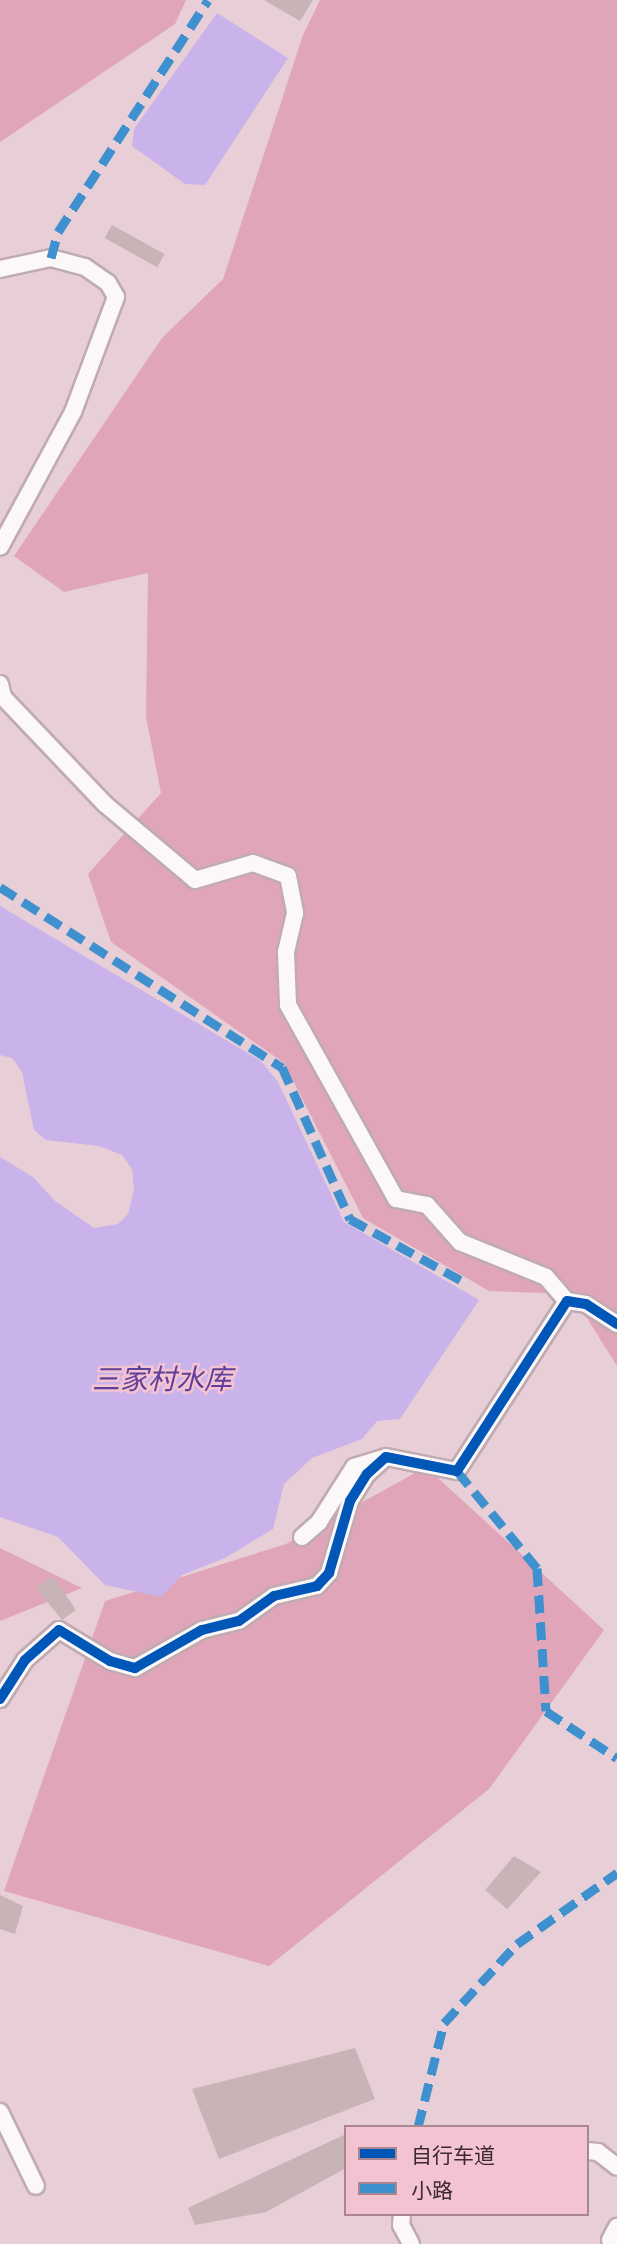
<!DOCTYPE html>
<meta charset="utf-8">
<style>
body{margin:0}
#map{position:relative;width:617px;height:2244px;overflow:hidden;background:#e8ced6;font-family:"Space Grotesk","Noto Sans SC",sans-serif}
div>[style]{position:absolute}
.forest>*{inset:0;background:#e1a5ba}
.water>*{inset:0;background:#cab2eb}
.building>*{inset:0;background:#c8b3b7;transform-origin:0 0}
.roads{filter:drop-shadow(2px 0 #c0abb2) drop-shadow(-2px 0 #c0abb2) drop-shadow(0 2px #c0abb2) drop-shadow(0 -2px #c0abb2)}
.minor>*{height:16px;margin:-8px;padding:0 8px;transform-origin:8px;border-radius:8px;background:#fcf8f9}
.quiet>*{height:9px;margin-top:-4.5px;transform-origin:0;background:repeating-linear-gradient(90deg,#3f90ce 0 18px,transparent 0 27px)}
.cycleway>*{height:10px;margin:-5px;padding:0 5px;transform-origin:5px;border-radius:5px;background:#0057b8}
span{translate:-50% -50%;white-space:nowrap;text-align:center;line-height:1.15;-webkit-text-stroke:5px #f3c3d2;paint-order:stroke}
.water-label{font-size:28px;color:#61409b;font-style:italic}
.legend{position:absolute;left:344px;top:2125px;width:245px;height:91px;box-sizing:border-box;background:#f3c3d2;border:2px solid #aa8691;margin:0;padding:9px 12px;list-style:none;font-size:21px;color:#3d2a30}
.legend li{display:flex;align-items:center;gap:14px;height:35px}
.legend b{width:35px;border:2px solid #aa8691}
</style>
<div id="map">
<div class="forest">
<div style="clip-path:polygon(0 0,186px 0,175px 24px,0 142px)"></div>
<div style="clip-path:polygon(320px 0,617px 0,617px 1366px,572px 1294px,489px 1291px,363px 1218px,284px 1063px,111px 942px,88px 874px,161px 793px,146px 717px,148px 573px,64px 592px,14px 556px,162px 338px,223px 279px,303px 35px)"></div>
<div style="clip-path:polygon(426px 1467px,604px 1630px,489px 1789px,269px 1966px,4px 1891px,105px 1601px,286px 1544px)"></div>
<div style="clip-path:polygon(0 1548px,82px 1588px,0 1621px)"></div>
</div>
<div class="water">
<div style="clip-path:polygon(217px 13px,288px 58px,205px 185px,185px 184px,132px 146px,134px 129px)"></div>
<div style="clip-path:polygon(0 906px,261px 1061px,278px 1082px,344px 1222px,479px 1300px,400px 1419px,377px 1421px,362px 1439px,312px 1458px,284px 1484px,273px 1529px,225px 1558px,182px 1575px,161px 1597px,105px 1585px,58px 1537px,0 1517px,0 1157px,33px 1177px,55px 1201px,94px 1228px,118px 1224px,128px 1214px,134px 1190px,132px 1169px,122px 1155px,99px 1146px,46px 1140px,34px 1130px,22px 1072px,12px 1058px,0 1055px)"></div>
</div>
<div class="building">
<div style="clip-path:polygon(264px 0,313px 0,300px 21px)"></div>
<div style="left:112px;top:225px;width:60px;height:15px;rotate:29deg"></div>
<div style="clip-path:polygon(53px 1576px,76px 1610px,62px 1620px,36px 1588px)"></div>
<div style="clip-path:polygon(514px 1856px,541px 1872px,507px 1909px,485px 1890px)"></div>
<div style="clip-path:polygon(0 1895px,23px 1906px,15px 1934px,0 1929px)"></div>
<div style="clip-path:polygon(355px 2048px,375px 2099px,219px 2159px,192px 2089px)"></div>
<div style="clip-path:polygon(346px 2134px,346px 2168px,266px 2212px,195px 2225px,188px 2208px)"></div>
</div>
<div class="roads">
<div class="minor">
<div style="left:0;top:269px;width:52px;rotate:-12.2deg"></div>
<div style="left:51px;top:258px;width:35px;rotate:15deg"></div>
<div style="left:85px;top:267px;width:28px;rotate:35deg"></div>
<div style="left:108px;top:283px;width:16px;rotate:60deg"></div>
<div style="left:116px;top:297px;width:123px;rotate:110.5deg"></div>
<div style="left:73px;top:412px;width:153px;rotate:118.4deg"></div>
<div style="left:0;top:684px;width:13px;rotate:77deg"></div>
<div style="left:3px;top:697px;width:149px;rotate:46.4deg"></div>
<div style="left:106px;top:805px;width:116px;rotate:40.1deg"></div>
<div style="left:195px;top:880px;width:60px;rotate:-16.3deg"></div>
<div style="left:253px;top:863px;width:37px;rotate:20deg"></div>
<div style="left:288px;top:876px;width:38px;rotate:79deg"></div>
<div style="left:295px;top:913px;width:40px;rotate:103deg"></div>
<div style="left:286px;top:952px;width:53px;rotate:87.8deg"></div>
<div style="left:288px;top:1005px;width:222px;rotate:60.9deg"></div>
<div style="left:396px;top:1199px;width:32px;rotate:11deg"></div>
<div style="left:427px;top:1205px;width:50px;rotate:48.3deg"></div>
<div style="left:460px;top:1242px;width:93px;rotate:22.1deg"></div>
<div style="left:546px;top:1277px;width:32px;rotate:49deg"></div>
<div style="left:567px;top:1301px;width:19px;rotate:9deg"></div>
<div style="left:586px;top:1304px;width:37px;rotate:33deg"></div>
<div style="left:302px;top:1537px;width:23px;rotate:-41deg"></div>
<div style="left:319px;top:1522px;width:65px;rotate:-57.5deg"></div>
<div style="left:354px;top:1467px;width:31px;rotate:-17deg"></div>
<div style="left:0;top:1699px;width:46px;rotate:-57.3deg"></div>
<div style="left:25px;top:1660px;width:45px;rotate:-41.4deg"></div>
<div style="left:59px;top:1630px;width:60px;rotate:31.3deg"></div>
<div style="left:110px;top:1661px;width:26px;rotate:16deg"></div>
<div style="left:135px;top:1668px;width:77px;rotate:-29.6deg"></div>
<div style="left:202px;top:1630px;width:38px;rotate:-14deg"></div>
<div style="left:239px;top:1621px;width:43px;rotate:-35.5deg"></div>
<div style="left:274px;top:1596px;width:44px;rotate:-13.1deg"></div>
<div style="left:317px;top:1586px;width:18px;rotate:-47deg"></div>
<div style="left:329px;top:1573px;width:75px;rotate:-73.7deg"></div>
<div style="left:350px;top:1501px;width:32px;rotate:-58deg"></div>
<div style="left:367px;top:1474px;width:25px;rotate:-42deg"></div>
<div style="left:386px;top:1457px;width:72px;rotate:11.2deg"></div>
<div style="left:457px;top:1471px;width:202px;rotate:-57.1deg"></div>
<div style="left:0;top:2112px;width:82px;rotate:64.1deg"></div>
<div style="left:587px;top:2151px;width:11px;rotate:5deg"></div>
<div style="left:598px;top:2152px;width:24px;rotate:38deg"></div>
<div style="left:402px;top:2214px;width:11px;rotate:95deg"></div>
<div style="left:401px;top:2225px;width:21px;rotate:62deg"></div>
<div style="left:610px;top:2240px;width:15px;rotate:-62deg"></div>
</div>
</div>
<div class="quiet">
<div style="left:51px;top:258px;width:27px;rotate:-75deg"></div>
<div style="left:58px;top:232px;width:276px;rotate:-57.1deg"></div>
<div style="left:0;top:887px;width:335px;rotate:32.6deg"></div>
<div style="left:282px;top:1067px;width:167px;rotate:65.9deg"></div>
<div style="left:350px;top:1219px;width:130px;rotate:28.9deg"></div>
<div style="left:457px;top:1471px;width:126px;rotate:50.5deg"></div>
<div style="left:537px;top:1568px;width:143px;rotate:86.4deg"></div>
<div style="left:546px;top:1711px;width:85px;rotate:33.5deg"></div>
<div style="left:418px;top:2127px;width:107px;rotate:-76deg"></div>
<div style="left:444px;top:2023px;width:108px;rotate:-47.3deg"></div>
<div style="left:517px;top:1944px;width:123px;rotate:-35.4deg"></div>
</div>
<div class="cycleway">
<div style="left:0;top:1699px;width:46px;rotate:-57.3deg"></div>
<div style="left:25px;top:1660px;width:45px;rotate:-41.4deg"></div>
<div style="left:59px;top:1630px;width:60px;rotate:31.3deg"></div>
<div style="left:110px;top:1661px;width:26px;rotate:16deg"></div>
<div style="left:135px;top:1668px;width:77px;rotate:-29.6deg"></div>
<div style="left:202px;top:1630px;width:38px;rotate:-14deg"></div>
<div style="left:239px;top:1621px;width:43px;rotate:-35.5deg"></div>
<div style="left:274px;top:1596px;width:44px;rotate:-13.1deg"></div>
<div style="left:317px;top:1586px;width:18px;rotate:-47deg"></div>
<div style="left:329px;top:1573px;width:75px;rotate:-73.7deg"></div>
<div style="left:350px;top:1501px;width:32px;rotate:-58deg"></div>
<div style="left:367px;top:1474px;width:25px;rotate:-42deg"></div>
<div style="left:386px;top:1457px;width:72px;rotate:11.2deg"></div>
<div style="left:457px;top:1471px;width:202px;rotate:-57.1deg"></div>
<div style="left:567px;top:1301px;width:19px;rotate:9deg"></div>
<div style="left:586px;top:1304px;width:37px;rotate:33deg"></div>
</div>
<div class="water-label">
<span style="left:162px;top:1379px">三家村水库</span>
</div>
<ul class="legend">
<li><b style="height:9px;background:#0057b8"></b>自行车道</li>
<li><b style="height:9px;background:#3f90ce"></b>小路</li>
</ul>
</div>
